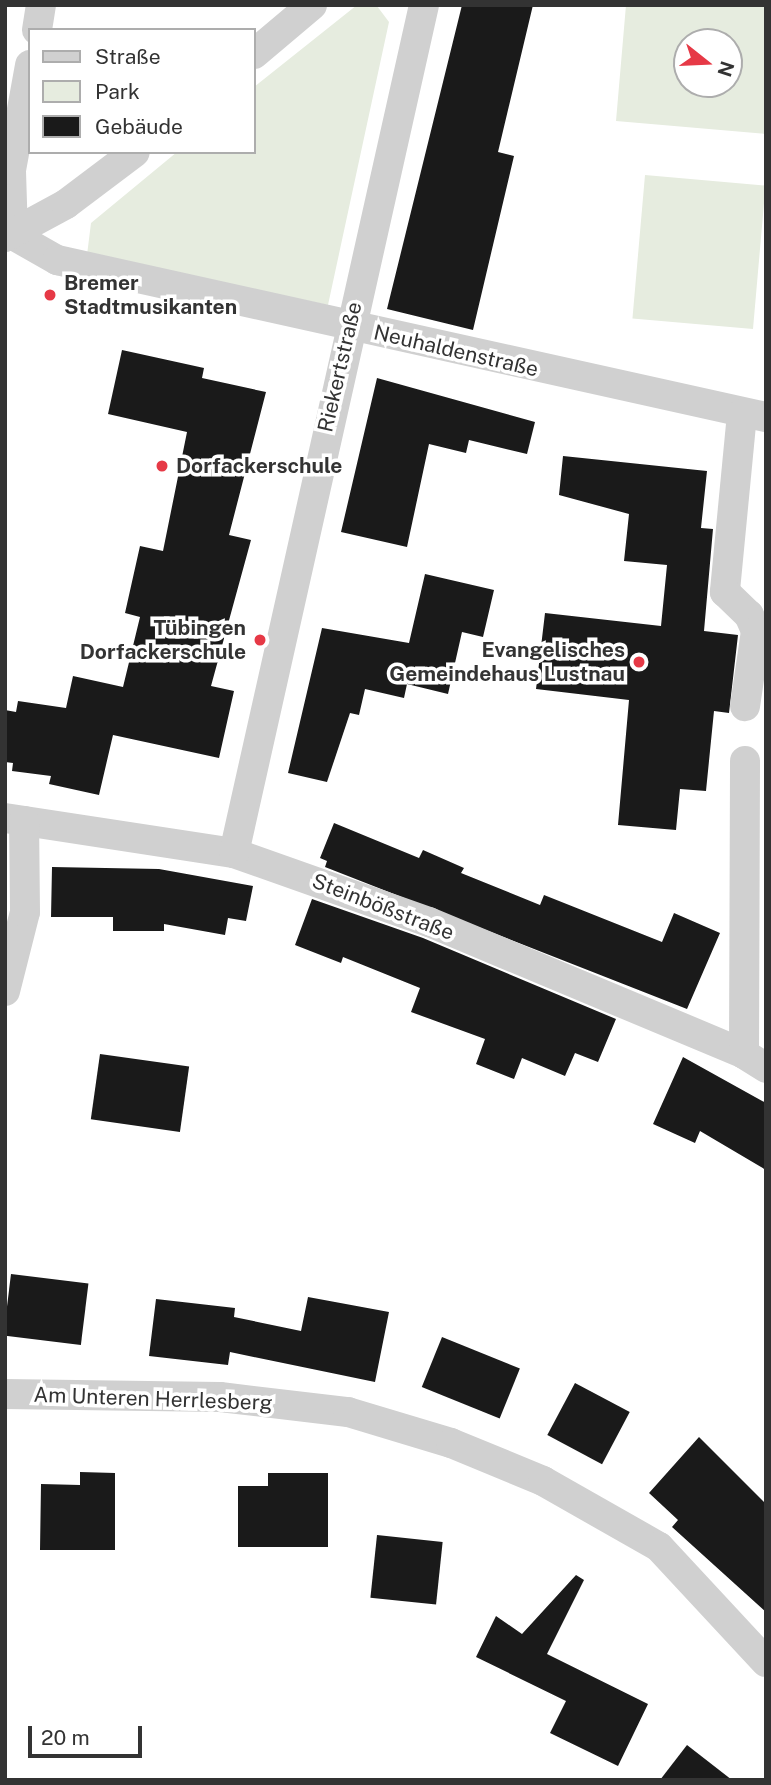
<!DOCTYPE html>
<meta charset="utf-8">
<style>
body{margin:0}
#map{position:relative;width:771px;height:1785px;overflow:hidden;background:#fff;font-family:"Public Sans",sans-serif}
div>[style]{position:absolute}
.green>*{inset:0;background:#e6ecdf;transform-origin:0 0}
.building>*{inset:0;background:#1a1a1a;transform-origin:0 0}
.street>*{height:30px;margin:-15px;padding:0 15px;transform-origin:15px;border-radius:15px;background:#d0d0d0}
.dots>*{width:19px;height:19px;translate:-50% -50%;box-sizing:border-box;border:4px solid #fff;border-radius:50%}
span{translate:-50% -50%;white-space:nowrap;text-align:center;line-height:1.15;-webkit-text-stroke:7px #fff;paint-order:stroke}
.poi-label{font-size:21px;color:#333;font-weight:700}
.left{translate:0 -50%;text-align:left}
.right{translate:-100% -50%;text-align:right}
.street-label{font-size:21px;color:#333}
.frame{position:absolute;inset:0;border:7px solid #333;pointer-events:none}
.legend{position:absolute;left:28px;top:28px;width:228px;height:126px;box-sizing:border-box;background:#fff;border:2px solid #adadad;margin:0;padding:9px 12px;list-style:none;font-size:21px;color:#333}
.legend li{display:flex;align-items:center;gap:14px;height:35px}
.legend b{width:35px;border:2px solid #adadad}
.north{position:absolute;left:673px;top:28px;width:70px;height:70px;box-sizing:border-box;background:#fff;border:2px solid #adadad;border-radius:50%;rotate:108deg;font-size:19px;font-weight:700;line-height:28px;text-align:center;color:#333}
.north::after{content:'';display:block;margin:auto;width:24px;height:32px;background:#e63946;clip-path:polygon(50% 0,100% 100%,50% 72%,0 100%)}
.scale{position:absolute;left:28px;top:1726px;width:114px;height:32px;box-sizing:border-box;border:4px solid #333;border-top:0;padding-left:9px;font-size:21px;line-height:24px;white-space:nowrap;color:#333;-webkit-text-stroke:5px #fff;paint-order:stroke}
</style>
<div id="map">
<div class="green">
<div style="clip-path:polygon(357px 5px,377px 6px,389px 22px,328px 305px,87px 255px,91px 223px,177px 152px,254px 152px,254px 87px)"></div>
<div style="clip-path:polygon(evenodd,626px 5px,766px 5px,766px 134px,616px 121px,626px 5px,687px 42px,729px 42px,729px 84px,687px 84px,687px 42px)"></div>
<div style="left:645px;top:175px;width:121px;height:144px;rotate:5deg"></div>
</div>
<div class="building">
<div style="clip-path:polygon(462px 5px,533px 5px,498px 152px,514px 156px,473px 330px,387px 309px)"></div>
<div style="clip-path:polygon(122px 350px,204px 368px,202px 378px,266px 392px,229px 535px,251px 540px,211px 686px,234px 691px,219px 758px,113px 735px,99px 795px,49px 784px,51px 776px,12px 771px,13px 763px,5px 762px,5px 710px,16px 712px,18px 701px,66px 708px,73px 676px,123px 687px,140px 617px,125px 613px,140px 546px,163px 551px,187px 432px,108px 414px)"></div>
<div style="clip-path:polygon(377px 378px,535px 422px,527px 454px,469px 440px,466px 453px,429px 444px,407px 547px,341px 532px)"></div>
<div style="clip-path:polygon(563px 456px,707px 471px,701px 528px,713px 529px,704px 631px,738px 635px,729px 713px,714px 711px,706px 791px,680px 789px,676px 830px,618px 825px,629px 700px,536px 689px,545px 613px,661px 626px,667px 565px,624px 561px,629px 514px,559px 495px)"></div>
<div style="clip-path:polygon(425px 574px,494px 590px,483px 637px,462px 632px,448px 694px,407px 684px,404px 698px,365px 689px,359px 715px,350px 713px,327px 782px,288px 773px,322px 628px,409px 643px)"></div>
<div style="clip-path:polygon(334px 823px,419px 858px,423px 850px,464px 868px,461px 873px,540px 905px,544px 895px,662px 942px,674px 913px,720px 933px,687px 1009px,325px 867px,327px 861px,320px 858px)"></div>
<div style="clip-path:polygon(52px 867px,159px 869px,253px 886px,246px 921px,228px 918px,225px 935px,164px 924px,164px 931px,113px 931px,113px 917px,51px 917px)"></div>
<div style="clip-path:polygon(312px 899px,423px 938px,616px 1019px,598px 1062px,575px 1053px,565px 1076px,522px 1058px,514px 1079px,476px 1064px,485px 1039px,411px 1012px,420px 988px,343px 957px,341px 963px,295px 945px)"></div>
<div style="left:100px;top:1054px;width:90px;height:66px;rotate:8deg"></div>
<div style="clip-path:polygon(683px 1057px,766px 1103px,766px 1170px,700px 1131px,695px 1143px,653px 1124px)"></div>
<div style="left:11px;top:1274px;width:78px;height:62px;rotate:7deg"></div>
<div style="clip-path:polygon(308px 1297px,389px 1312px,375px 1382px,230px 1352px,228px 1365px,149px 1356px,156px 1299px,235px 1308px,234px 1317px,301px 1331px)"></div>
<div style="left:442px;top:1337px;width:84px;height:54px;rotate:22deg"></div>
<div style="left:575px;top:1383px;width:62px;height:59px;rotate:28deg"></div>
<div style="clip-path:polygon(699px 1437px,766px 1504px,766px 1612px,672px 1527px,678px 1520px,649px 1493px)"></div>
<div style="clip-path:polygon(80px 1472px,115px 1473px,115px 1550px,40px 1550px,41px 1484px,80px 1485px)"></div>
<div style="clip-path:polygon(268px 1473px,328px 1473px,328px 1547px,238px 1547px,238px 1486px,268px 1486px)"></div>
<div style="left:377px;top:1535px;width:66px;height:63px;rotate:6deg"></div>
<div style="clip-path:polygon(576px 1575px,584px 1580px,547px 1654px,648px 1704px,618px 1766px,550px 1733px,566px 1701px,476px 1657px,496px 1616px,522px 1634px)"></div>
<div style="clip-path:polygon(687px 1745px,732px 1780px,660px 1780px)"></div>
</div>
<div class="street">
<div style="left:37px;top:30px;width:25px;rotate:-81deg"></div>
<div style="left:254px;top:54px;width:76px;rotate:-40.2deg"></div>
<div style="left:13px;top:235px;width:51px;rotate:29.6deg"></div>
<div style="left:57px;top:260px;width:726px;rotate:12.49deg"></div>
<div style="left:13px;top:235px;width:65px;rotate:-91.8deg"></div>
<div style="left:11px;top:170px;width:107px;rotate:-79.7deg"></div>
<div style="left:5px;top:237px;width:69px;rotate:-28.4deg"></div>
<div style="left:66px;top:204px;width:86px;rotate:-37deg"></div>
<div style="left:742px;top:414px;width:179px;rotate:95.5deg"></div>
<div style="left:725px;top:592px;width:33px;rotate:44deg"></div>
<div style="left:749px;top:615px;width:17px;rotate:66deg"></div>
<div style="left:756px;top:631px;width:76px;rotate:98.3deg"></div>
<div style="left:5px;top:818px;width:232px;rotate:8.7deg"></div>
<div style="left:234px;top:853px;width:207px;rotate:19.5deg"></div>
<div style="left:429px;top:922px;width:342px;rotate:22.7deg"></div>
<div style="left:744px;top:1054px;width:26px;rotate:32deg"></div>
<div style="left:234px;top:853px;width:869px;rotate:-77.37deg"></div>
<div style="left:5px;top:991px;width:81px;rotate:-75.8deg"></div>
<div style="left:25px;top:912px;width:91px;rotate:-90.6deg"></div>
<div style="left:744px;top:1054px;width:293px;rotate:-89.8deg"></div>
<div style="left:5px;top:1394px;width:215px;rotate:0.8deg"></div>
<div style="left:220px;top:1397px;width:129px;rotate:6.7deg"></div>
<div style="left:348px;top:1412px;width:108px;rotate:16.8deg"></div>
<div style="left:451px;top:1443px;width:100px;rotate:22.4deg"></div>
<div style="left:543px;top:1481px;width:133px;rotate:29.6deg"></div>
<div style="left:659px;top:1547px;width:157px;rotate:47.1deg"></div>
</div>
<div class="dots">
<div style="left:50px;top:295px;background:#e63946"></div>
<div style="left:162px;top:466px;background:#e63946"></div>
<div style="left:260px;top:640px;background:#e63946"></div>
<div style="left:639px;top:662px;background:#e63946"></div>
</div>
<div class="poi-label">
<span class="left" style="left:64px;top:295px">Bremer<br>Stadtmusikanten</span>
<span class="left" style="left:176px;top:466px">Dorfackerschule</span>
<span class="right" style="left:246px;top:640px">Tübingen<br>Dorfackerschule</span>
<span class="right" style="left:625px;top:662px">Evangelisches<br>Gemeindehaus Lustnau</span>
</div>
<div class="street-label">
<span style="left:456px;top:351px;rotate:13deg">Neuhaldenstraße</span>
<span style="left:340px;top:367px;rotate:-77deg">Riekertstraße</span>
<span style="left:383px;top:907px;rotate:21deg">Steinbößstraße</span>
<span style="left:153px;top:1399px;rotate:2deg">Am Unteren Herrlesberg</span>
</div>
<div class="frame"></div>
<ul class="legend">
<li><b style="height:9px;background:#d0d0d0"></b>Straße</li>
<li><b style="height:19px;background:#e6ecdf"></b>Park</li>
<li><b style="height:19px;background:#1a1a1a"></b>Gebäude</li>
</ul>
<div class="north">N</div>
<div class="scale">20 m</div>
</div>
